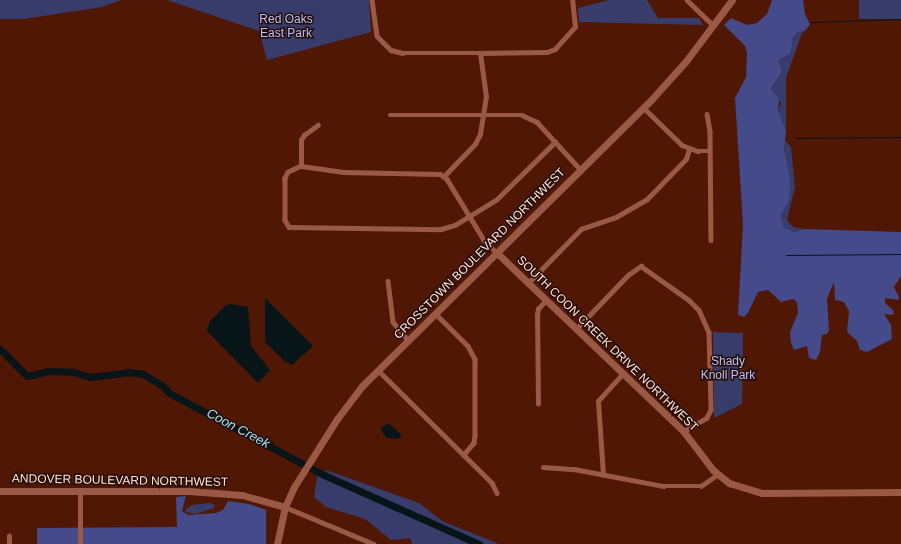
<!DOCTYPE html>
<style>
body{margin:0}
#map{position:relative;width:901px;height:544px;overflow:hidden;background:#501704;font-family:Helvetica,sans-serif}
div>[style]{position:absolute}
.green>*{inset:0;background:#373c6a;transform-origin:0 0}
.forest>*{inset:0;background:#454a8b}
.water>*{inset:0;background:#071418}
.stream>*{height:1px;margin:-0.5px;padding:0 0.5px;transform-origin:0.5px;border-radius:0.5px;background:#071418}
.river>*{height:7px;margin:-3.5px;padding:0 3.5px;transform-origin:3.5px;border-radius:3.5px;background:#071418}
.street>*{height:4.5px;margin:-2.25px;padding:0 2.25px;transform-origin:2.25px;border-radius:2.25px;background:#995945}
.secondary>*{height:7px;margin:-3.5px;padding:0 3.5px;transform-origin:3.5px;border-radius:3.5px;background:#995945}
span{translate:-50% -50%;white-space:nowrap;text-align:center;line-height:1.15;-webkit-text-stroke:3px #260c05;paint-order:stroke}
.park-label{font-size:12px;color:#b9c1fb}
.street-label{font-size:12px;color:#fde6df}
.water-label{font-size:13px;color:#96e3f9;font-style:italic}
</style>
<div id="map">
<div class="green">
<div style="clip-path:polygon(0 0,121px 0,102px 7px,24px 19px,0 19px)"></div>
<div style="clip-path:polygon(167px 0,369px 0,371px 32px,267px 60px,259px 31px)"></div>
<div style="clip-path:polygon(609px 0,647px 0,658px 18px,699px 18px,703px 25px,579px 22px,578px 8px)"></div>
<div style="left:859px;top:0;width:42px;height:19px"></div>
<div style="clip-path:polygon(806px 30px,802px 33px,786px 78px,786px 130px,778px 111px,781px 103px,771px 89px,782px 71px,778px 60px,790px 54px,789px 46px,797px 33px)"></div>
<div style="clip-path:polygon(784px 139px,791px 147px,795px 187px,787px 220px,793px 227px,805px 229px,795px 232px,784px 228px,781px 216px,787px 204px)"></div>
<div style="clip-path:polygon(713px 332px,743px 333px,742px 404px,714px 418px)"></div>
<div style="clip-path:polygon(329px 471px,419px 503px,442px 521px,499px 544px,412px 544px,410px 538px,391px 540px,365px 519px,326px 507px,314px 497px,318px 472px)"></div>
<div style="clip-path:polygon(210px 503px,215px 505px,214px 508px,195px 514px,186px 512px,186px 509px,192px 505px)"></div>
</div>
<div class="forest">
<div style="clip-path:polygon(772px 0,803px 0,805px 14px,810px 24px,806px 30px,797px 33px,793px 38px,790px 54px,778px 60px,782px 71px,771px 89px,779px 99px,778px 111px,786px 130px,784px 148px,790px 180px,789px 200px,781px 216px,784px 228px,795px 232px,805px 229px,901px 232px,901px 276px,894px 287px,899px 297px,898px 300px,885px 298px,885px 303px,894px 311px,893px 315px,884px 314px,891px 325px,892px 339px,867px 352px,860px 350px,857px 341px,847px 332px,849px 311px,844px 302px,835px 300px,834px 282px,827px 299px,829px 330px,827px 334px,822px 335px,820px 352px,816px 360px,809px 358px,807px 346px,794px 350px,791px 343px,790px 332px,798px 313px,797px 302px,793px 299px,781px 302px,768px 290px,758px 292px,748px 313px,744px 317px,738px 315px,743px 225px,735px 98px,746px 77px,747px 53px,745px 46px,724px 25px,731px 18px,747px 25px,757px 23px,767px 14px)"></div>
<div style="clip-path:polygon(186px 496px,182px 511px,188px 515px,216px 513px,223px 510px,228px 501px,249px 504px,266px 510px,266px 544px,37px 544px,37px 528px,177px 527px,176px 497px)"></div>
</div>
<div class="water">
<div style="clip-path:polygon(265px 298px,313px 346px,292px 365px,284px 361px,265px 342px)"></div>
<div style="clip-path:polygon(231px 304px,248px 307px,251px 346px,270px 370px,258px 383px,207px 331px,210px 321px,226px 305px)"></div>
<div style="clip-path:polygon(388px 423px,402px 435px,398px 439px,387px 438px,383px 433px,381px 428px)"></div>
</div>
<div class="stream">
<div style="left:811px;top:22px;width:90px;rotate:-1.9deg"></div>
<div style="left:795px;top:138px;width:106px;rotate:-0.5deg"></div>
<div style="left:786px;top:255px;width:115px;rotate:-0.5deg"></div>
</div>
<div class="river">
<div style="left:0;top:349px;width:38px;rotate:45deg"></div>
<div style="left:27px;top:376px;width:23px;rotate:-13deg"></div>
<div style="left:49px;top:371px;width:24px;rotate:2deg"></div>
<div style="left:73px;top:372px;width:18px;rotate:16deg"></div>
<div style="left:90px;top:377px;width:38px;rotate:-7deg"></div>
<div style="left:128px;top:372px;width:15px;rotate:8deg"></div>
<div style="left:143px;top:374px;width:23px;rotate:31deg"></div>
<div style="left:163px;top:386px;width:9px;rotate:49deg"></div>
<div style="left:169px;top:393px;width:175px;rotate:27.9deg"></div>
<div style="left:324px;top:475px;width:170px;rotate:24deg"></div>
</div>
<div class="street">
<div style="left:372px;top:0;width:36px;rotate:82deg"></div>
<div style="left:377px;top:36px;width:20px;rotate:45deg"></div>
<div style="left:391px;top:50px;width:12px;rotate:14deg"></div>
<div style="left:403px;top:53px;width:77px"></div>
<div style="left:480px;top:53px;width:67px;rotate:-0.9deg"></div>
<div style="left:547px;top:52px;width:9px;rotate:-21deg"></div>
<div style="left:555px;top:49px;width:30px;rotate:-48deg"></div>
<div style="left:575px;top:27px;width:27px;rotate:-96deg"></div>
<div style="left:687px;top:0;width:36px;rotate:44deg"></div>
<div style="left:644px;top:108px;width:53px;rotate:44.2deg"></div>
<div style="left:682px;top:145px;width:17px;rotate:21deg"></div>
<div style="left:698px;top:151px;width:12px"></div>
<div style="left:707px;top:114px;width:17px;rotate:80deg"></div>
<div style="left:710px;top:131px;width:109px;rotate:89.5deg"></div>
<div style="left:390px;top:115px;width:132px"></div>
<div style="left:522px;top:115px;width:17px;rotate:25deg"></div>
<div style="left:537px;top:122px;width:65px;rotate:47.5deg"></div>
<div style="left:301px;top:166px;width:14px;rotate:155deg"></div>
<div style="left:288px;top:172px;width:7px;rotate:117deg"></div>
<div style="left:285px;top:178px;width:42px;rotate:90deg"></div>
<div style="left:285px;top:220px;width:8px;rotate:60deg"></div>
<div style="left:289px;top:227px;width:152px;rotate:0.8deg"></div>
<div style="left:441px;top:229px;width:15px;rotate:-16deg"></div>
<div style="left:455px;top:225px;width:48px;rotate:-31.4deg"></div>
<div style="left:496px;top:200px;width:83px;rotate:-44.5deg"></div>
<div style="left:301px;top:166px;width:43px;rotate:7.9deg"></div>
<div style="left:344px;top:172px;width:96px;rotate:1.2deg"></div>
<div style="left:440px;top:174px;width:9px;rotate:36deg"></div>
<div style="left:447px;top:179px;width:71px;rotate:58.8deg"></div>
<div style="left:484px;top:240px;width:18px;rotate:45deg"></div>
<div style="left:301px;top:166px;width:26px;rotate:-90deg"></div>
<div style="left:301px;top:140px;width:6px;rotate:-59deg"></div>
<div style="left:304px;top:135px;width:17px;rotate:-36deg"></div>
<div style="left:444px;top:176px;width:45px;rotate:-45.9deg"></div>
<div style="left:475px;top:144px;width:11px;rotate:-63deg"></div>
<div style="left:480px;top:134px;width:37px;rotate:-81deg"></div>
<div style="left:486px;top:97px;width:44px;rotate:-97.8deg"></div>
<div style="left:388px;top:281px;width:41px;rotate:83deg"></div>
<div style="left:393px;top:322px;width:23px;rotate:50deg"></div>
<div style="left:529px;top:282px;width:74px;rotate:-45.5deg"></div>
<div style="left:581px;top:229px;width:37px;rotate:-19deg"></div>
<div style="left:616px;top:217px;width:36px;rotate:-30deg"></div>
<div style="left:647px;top:199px;width:56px;rotate:-45.7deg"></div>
<div style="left:686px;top:159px;width:10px;rotate:-73deg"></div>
<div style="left:435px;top:313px;width:47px;rotate:45deg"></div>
<div style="left:468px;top:346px;width:15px;rotate:62deg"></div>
<div style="left:475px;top:359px;width:76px;rotate:90deg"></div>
<div style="left:475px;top:435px;width:8px;rotate:97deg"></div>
<div style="left:474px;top:443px;width:16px;rotate:130deg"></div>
<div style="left:577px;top:328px;width:74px;rotate:-46.1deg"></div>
<div style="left:628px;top:275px;width:16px;rotate:-35deg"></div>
<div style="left:641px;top:266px;width:59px;rotate:35.3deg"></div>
<div style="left:689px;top:300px;width:14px;rotate:45deg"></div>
<div style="left:699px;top:310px;width:24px;rotate:66deg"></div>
<div style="left:709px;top:332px;width:78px;rotate:88.5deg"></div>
<div style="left:711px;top:410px;width:9px;rotate:117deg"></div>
<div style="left:707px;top:418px;width:27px;rotate:149deg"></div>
<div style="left:378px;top:370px;width:161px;rotate:44.7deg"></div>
<div style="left:492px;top:483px;width:11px;rotate:63deg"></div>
<div style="left:538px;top:404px;width:89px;rotate:-90.6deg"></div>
<div style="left:537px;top:315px;width:6px;rotate:-81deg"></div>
<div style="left:538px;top:309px;width:12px;rotate:-48deg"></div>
<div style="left:543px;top:467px;width:31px;rotate:4deg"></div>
<div style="left:574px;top:469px;width:91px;rotate:10.8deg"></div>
<div style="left:663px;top:486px;width:38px"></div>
<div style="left:701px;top:486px;width:19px;rotate:-35deg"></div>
<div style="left:603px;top:475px;width:74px;rotate:-93.9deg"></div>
<div style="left:598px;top:401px;width:38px;rotate:-48deg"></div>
<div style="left:285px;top:507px;width:96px;rotate:22.6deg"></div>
<div style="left:9px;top:544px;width:8px;rotate:-90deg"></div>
<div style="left:80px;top:544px;width:53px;rotate:-90deg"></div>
</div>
<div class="secondary">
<div style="left:497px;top:253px;width:259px;rotate:43.7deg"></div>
<div style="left:684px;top:432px;width:48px;rotate:52.7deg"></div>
<div style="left:713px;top:470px;width:21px;rotate:39deg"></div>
<div style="left:729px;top:483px;width:34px;rotate:17deg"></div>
<div style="left:762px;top:493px;width:139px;rotate:-0.4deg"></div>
<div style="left:0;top:491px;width:189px"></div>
<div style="left:189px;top:491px;width:53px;rotate:4.3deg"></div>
<div style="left:242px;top:495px;width:45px;rotate:15.6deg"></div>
<div style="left:277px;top:544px;width:38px;rotate:-78deg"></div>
<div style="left:285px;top:507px;width:22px;rotate:-66deg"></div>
<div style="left:294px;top:487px;width:80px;rotate:-57.7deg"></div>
<div style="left:337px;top:419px;width:41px;rotate:-52.9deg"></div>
<div style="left:362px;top:386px;width:407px;rotate:-44.7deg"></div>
<div style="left:651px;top:100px;width:52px;rotate:-48.1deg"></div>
<div style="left:686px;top:61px;width:76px;rotate:-53deg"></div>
</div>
<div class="park-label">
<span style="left:286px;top:27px">Red Oaks<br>East Park</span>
<span style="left:728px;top:369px">Shady<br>Knoll Park</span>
</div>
<div class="street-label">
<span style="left:480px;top:254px;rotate:-45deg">CROSSTOWN BOULEVARD NORTHWEST</span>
<span style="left:607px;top:344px;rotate:44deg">SOUTH COON CREEK DRIVE NORTHWEST</span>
<span style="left:120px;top:481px;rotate:1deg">ANDOVER BOULEVARD NORTHWEST</span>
</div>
<div class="water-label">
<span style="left:238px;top:429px;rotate:28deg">Coon Creek</span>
</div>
</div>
